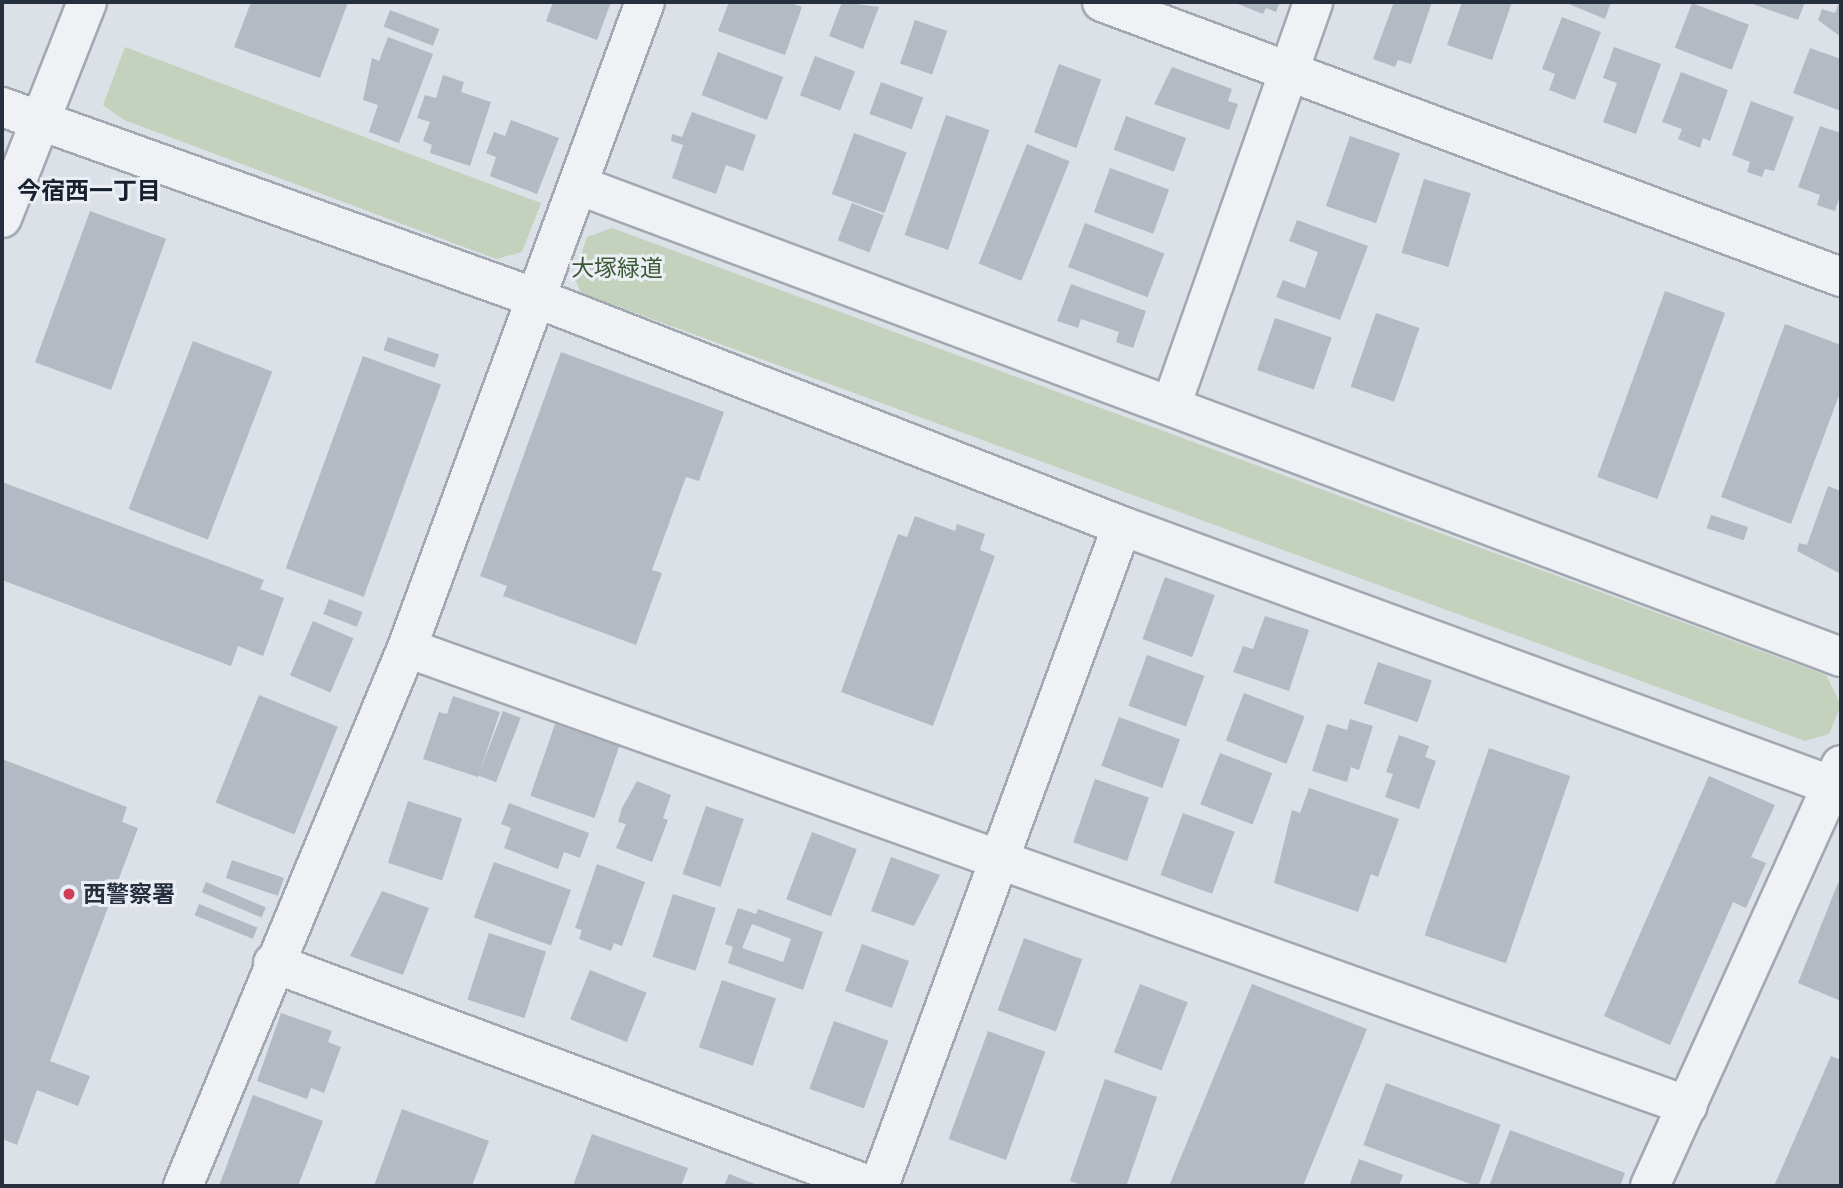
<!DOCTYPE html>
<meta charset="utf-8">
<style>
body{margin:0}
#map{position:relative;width:1843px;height:1188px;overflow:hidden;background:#dce1e7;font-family:Raleway,"Noto Sans JP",sans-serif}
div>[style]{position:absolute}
.green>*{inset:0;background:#c3d1bd}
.building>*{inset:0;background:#b3bac4;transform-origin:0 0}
.roads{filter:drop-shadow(2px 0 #a2a8b1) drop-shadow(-2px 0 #a2a8b1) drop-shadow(0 2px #a2a8b1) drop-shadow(0 -2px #a2a8b1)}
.minor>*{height:38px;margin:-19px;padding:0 19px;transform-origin:19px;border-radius:19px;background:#eff1f5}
.dots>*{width:19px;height:19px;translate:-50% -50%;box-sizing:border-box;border:4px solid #ebeff5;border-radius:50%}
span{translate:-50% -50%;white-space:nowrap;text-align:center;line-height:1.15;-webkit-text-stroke:6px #ebeff5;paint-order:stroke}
.park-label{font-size:23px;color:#3b5933}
.poi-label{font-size:23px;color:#262f3d;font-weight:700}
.left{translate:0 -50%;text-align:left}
.neighbourhood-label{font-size:24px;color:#18202e;font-weight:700}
.frame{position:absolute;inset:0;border:4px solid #262f3d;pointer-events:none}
</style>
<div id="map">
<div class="green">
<div style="clip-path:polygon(125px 47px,541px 203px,522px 252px,496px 259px,124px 120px,103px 105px)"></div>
<div style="clip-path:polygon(612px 228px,1826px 675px,1841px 705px,1829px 734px,1805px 741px,581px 293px,574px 276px,587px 237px)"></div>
</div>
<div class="building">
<div style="clip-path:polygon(251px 2px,348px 2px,320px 78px,234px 47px)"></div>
<div style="clip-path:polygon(553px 2px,611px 2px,597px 40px,546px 21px)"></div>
<div style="clip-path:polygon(729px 2px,788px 2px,802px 7px,785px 55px,718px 31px)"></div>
<div style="clip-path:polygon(842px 2px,879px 7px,863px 49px,829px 36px)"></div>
<div style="clip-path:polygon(1233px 2px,1280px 2px,1276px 12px,1266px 8px,1263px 14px)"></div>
<div style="clip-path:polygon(1394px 2px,1432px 2px,1411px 64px,1398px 60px,1395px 67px,1373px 59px)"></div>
<div style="clip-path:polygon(1462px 2px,1512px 2px,1492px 60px,1447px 45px)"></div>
<div style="clip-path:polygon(1564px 2px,1611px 2px,1605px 19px)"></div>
<div style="clip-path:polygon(1747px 2px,1805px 2px,1798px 20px)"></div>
<div style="clip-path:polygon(1839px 2px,1841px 2px,1841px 37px,1818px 20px,1822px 9px,1835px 13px)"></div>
<div style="left:1692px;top:3px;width:61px;height:48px;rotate:21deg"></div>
<div style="left:390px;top:10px;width:53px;height:18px;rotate:21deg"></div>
<div style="clip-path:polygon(1562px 17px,1601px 32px,1575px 100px,1549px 90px,1555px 74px,1542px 69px)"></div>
<div style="left:915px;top:20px;width:34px;height:46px;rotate:19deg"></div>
<div style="clip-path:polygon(388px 37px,433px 54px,399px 143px,369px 132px,378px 105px,363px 100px,372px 58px,379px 61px)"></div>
<div style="clip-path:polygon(1614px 47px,1661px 64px,1636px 134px,1603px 122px,1617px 83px,1603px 78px)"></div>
<div style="clip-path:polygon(1810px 48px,1841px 59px,1841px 111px,1793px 93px)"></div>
<div style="left:718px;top:52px;width:70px;height:46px;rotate:21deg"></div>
<div style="left:815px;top:56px;width:43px;height:42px;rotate:21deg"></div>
<div style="left:1059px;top:64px;width:45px;height:73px;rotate:20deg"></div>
<div style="clip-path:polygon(1172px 67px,1232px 89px,1228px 101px,1238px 104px,1229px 130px,1154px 104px)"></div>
<div style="clip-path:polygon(1681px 72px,1728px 90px,1710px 141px,1703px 138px,1700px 148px,1678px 139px,1682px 129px,1662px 122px)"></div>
<div style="clip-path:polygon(443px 75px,464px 82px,461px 92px,491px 102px,470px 166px,430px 153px,432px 145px,423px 141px,430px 122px,417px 118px,425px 95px,436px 98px)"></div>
<div style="left:881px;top:82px;width:45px;height:34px;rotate:20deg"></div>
<div style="clip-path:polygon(1751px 101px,1794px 117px,1774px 171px,1765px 169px,1762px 177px,1747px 172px,1750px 162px,1732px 155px)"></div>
<div style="clip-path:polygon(692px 112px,756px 135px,743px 171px,726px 165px,716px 194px,672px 178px,683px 145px,671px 141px,672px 134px,682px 137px)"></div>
<div style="left:946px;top:115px;width:46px;height:127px;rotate:19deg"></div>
<div style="left:1126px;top:116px;width:64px;height:36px;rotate:20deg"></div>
<div style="clip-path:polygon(511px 120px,559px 138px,537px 194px,490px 176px,496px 157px,486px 153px,494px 132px,505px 136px)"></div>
<div style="clip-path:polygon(1820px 126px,1841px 133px,1841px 192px,1835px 211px,1817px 205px,1820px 195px,1798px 187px)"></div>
<div style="left:854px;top:133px;width:56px;height:65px;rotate:20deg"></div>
<div style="left:1350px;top:136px;width:53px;height:74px;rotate:19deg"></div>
<div style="left:1027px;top:144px;width:46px;height:129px;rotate:22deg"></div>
<div style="left:1110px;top:168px;width:63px;height:47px;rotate:20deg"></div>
<div style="left:1424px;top:179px;width:49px;height:77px;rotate:17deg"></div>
<div style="left:852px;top:203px;width:34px;height:40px;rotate:21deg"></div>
<div style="left:90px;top:211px;width:81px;height:161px;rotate:20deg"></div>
<div style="clip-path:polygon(1297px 220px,1368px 246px,1340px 320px,1276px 297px,1283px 280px,1305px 288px,1318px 252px,1289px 241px)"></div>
<div style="left:1085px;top:223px;width:85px;height:47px;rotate:21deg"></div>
<div style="clip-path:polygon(1071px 284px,1146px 311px,1133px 348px,1116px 342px,1119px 332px,1081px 319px,1078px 328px,1057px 321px)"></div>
<div style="left:1665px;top:291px;width:64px;height:198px;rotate:20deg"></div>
<div style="left:1376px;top:313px;width:46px;height:78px;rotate:19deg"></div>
<div style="left:1275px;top:318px;width:60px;height:55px;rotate:19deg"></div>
<div style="clip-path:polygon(1785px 324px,1841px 345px,1841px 390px,1791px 524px,1721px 497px)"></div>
<div style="left:388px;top:337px;width:54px;height:14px;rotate:19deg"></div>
<div style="left:193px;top:341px;width:85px;height:180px;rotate:21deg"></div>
<div style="clip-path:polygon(561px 352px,724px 412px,699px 481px,686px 477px,652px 570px,662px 573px,636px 645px,503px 596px,507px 586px,480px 576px)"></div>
<div style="left:363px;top:356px;width:83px;height:226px;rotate:20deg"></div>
<div style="clip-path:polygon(2px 482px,264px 580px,260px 589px,284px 598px,263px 656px,238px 646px,231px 666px,2px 580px)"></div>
<div style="clip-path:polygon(1828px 486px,1841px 491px,1841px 574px,1797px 551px,1799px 543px,1807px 545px)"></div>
<div style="left:1711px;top:515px;width:39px;height:14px;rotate:18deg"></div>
<div style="clip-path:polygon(915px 516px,955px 531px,957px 524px,985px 534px,980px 550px,995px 556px,933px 726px,841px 692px,898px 534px,907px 537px)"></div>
<div style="left:1165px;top:577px;width:53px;height:66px;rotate:20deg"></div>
<div style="left:329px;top:599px;width:36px;height:16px;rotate:21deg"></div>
<div style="clip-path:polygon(1265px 616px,1309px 630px,1289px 691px,1233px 672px,1243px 646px,1253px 649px)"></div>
<div style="left:313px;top:621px;width:44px;height:59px;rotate:23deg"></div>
<div style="left:1147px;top:655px;width:61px;height:54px;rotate:20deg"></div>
<div style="left:1378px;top:662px;width:57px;height:44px;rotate:19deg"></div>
<div style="left:1244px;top:693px;width:65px;height:51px;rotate:21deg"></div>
<div style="left:259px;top:695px;width:85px;height:116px;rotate:22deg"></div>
<div style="clip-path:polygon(453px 696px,500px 712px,478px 777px,423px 759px,439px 712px,447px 714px)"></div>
<div style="left:503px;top:711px;width:19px;height:69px;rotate:21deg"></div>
<div style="left:1119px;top:717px;width:65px;height:52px;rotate:20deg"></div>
<div style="clip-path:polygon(1350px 719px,1373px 726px,1359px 770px,1351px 767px,1347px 782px,1312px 771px,1327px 724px,1347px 730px)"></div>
<div style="left:555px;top:724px;width:68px;height:76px;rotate:19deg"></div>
<div style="clip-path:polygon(1399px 735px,1429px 746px,1425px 757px,1436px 761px,1419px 809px,1385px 797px,1393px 774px,1386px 772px)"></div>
<div style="left:1489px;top:748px;width:86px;height:198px;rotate:19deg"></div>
<div style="left:1220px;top:753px;width:56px;height:55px;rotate:21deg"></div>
<div style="clip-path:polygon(2px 759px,127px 807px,122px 822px,138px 828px,50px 1061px,90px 1076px,78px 1106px,37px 1090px,17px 1145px,2px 1139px)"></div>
<div style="clip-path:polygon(1709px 776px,1775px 805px,1751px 857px,1766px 863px,1746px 908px,1733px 902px,1670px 1045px,1604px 1016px)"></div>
<div style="left:1095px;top:779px;width:57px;height:67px;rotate:19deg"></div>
<div style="clip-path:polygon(637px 781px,671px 795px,663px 818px,668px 820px,652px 862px,616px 848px,626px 824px,618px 822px,622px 808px)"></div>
<div style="clip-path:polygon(1309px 788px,1399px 819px,1378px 877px,1371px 874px,1358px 912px,1274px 883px,1292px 810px,1300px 813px)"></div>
<div style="left:408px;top:801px;width:57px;height:65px;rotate:18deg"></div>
<div style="clip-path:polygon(509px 803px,589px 833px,580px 858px,564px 852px,558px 869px,504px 848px,511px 828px,501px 824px)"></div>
<div style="left:706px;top:806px;width:40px;height:72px;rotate:19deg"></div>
<div style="left:1183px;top:813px;width:55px;height:66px;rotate:20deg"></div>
<div style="left:812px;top:832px;width:48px;height:72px;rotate:21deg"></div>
<div style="clip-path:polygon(891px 857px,940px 875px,914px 926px,871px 911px)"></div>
<div style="left:232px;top:860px;width:55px;height:19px;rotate:19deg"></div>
<div style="left:494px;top:862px;width:82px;height:59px;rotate:20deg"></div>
<div style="clip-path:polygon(597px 864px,645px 882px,622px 946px,614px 943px,611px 951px,579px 939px,582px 930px,575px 928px)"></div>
<div style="left:206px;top:882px;width:65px;height:11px;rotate:23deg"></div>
<div style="clip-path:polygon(1838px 883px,1841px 884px,1841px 1001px,1798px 983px)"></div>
<div style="clip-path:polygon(382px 891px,429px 908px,403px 975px,350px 956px)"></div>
<div style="left:673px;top:894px;width:45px;height:66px;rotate:18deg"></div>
<div style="left:199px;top:904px;width:63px;height:12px;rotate:22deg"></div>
<div style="clip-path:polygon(evenodd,738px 908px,756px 914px,758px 909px,823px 932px,803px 990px,728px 963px,733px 947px,725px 944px,738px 908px,752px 924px,791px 939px,783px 962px,742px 948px,752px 924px)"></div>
<div style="left:489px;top:933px;width:60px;height:70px;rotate:18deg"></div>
<div style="left:1024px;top:938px;width:62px;height:77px;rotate:20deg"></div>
<div style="left:862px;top:944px;width:50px;height:50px;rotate:20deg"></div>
<div style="left:590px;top:970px;width:61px;height:53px;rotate:22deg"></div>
<div style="left:722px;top:980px;width:57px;height:71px;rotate:19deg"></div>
<div style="left:1140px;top:984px;width:51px;height:73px;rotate:21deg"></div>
<div style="clip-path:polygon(1252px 984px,1367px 1029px,1303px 1186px,1169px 1186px)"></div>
<div style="clip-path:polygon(281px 1013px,332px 1031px,328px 1042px,341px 1047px,324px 1093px,311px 1088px,307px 1099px,257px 1081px)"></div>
<div style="left:834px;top:1021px;width:58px;height:72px;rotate:20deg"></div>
<div style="left:988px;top:1031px;width:61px;height:115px;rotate:20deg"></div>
<div style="clip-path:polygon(1831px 1056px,1841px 1060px,1841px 1186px,1774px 1186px)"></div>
<div style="left:1105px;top:1079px;width:55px;height:108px;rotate:19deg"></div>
<div style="left:1386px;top:1083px;width:122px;height:66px;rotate:20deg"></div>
<div style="clip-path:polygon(253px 1095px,323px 1121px,298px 1186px,219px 1186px)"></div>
<div style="clip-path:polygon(402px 1109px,489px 1141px,472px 1186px,374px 1186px)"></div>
<div style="clip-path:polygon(1510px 1130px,1625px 1173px,1620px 1186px,1489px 1186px)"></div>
<div style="clip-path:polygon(592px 1134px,688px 1168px,681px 1186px,573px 1186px)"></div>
<div style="clip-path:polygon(1359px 1159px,1403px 1175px,1399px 1186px,1349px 1186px)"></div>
<div style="clip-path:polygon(729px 1174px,760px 1186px,724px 1186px)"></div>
</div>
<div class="roads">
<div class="minor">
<div style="left:1102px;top:2px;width:789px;rotate:20.41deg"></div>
<div style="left:2px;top:107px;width:567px;rotate:19.68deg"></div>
<div style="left:536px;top:298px;width:629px;rotate:21.26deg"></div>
<div style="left:1122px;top:526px;width:766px;rotate:20.09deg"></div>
<div style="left:578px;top:185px;width:1348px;rotate:20.49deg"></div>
<div style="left:2px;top:218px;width:232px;rotate:-68.5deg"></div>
<div style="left:1171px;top:406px;width:428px;rotate:-70.6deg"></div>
<div style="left:407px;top:648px;width:1360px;rotate:19.67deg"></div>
<div style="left:273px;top:963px;width:638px;rotate:20.45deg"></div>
<div style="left:183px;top:1186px;width:583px;rotate:-67.4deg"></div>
<div style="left:407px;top:648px;width:688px;rotate:-69.78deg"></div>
<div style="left:879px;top:1186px;width:703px;rotate:-69.79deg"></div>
<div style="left:1650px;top:1186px;width:462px;rotate:-65.6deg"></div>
</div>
</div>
<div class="dots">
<div style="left:69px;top:894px;background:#d03d57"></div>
</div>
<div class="park-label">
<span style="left:617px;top:268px">大塚緑道</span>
</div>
<div class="poi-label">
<span class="left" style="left:83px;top:894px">西警察署</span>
</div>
<div class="neighbourhood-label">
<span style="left:89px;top:191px">今宿西一丁目</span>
</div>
<div class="frame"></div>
</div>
